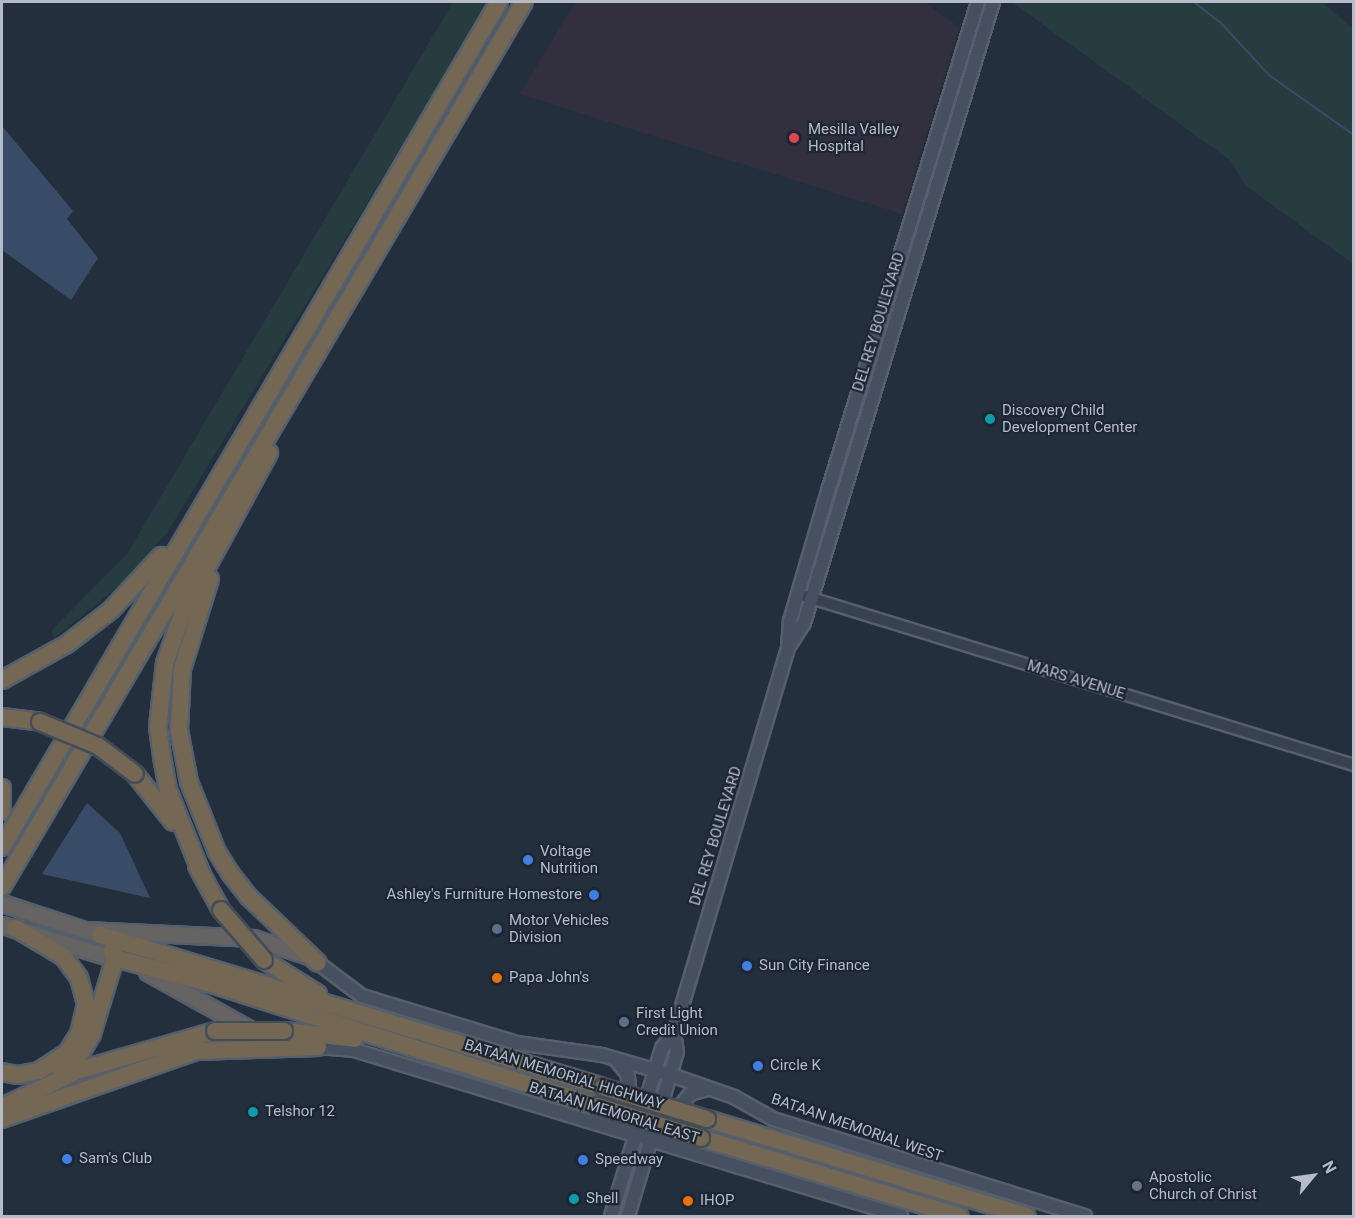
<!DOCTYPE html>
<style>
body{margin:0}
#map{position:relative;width:1355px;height:1218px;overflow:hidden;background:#242f3e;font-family:Roboto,sans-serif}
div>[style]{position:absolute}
.medical>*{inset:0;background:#32303f}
.green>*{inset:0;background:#263c3f}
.water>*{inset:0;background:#394c67}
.stream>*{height:2px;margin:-1px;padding:0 1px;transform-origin:1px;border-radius:1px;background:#394c67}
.roads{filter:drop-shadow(2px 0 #565f6c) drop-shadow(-2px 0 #565f6c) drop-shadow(0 2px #565f6c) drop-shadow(0 -2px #565f6c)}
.tertiary>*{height:10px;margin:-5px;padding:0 5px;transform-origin:5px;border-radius:5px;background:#38414e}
.secondary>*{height:12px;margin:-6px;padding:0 6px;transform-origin:6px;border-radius:6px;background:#465061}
.trunk>*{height:15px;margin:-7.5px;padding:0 7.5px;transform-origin:7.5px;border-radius:7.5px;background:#656462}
.motorway>*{height:16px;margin:-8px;padding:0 8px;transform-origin:8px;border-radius:8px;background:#746855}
.bridges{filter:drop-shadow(2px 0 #434c59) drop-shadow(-2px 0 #434c59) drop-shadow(0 2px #434c59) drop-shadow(0 -2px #434c59)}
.motorway-bridge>*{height:16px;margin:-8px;padding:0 8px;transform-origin:8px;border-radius:8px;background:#746855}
.dots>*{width:16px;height:16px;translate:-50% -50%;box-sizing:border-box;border:3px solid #1d2633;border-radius:50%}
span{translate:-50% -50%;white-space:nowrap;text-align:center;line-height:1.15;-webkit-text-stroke:4.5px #1d2633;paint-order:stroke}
.poi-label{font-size:15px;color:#b4bcc9}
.left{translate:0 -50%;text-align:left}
.right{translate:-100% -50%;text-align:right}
.street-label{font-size:15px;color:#b4bcc9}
.frame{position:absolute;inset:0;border:3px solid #b4bcc9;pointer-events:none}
.north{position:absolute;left:1283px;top:1146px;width:60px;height:60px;-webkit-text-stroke:4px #1d2633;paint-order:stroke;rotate:61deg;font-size:16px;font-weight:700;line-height:24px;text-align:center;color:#b4bcc9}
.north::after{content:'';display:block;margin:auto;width:21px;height:27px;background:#b4bcc9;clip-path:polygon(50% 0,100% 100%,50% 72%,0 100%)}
</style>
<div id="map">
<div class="medical">
<div style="clip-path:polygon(575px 2px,924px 2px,959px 27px,902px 214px,520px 94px)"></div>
</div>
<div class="green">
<div style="clip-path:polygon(453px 2px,489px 2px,167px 533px,118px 587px,54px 638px,52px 630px,127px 554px)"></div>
<div style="clip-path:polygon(1012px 2px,1322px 2px,1353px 29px,1353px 264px,1245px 185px,1231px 161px)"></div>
</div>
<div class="water">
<div style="clip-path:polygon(2px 126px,73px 211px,67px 219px,98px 258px,71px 300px,2px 250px)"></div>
<div style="clip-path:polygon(87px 803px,120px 833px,150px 898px,42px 874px)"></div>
</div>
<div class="stream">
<div style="left:1194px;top:2px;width:34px;rotate:38deg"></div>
<div style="left:1221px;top:23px;width:71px;rotate:47.3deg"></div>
<div style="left:1269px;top:75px;width:104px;rotate:35.2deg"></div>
</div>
<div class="roads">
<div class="tertiary">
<div style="left:798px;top:594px;width:582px;rotate:17.1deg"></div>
</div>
<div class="secondary">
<div style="left:789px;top:646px;width:27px;rotate:-57deg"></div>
<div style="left:804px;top:623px;width:649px;rotate:-73.07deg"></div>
<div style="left:318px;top:963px;width:55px;rotate:36.9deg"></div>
<div style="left:362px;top:996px;width:162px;rotate:16.9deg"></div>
<div style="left:517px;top:1043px;width:86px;rotate:8deg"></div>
<div style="left:602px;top:1055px;width:72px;rotate:16.2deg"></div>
<div style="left:671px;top:1075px;width:67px;rotate:19.2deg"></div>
<div style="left:734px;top:1097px;width:45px;rotate:29.4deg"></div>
<div style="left:773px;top:1119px;width:327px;rotate:17.3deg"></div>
<div style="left:318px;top:1047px;width:36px;rotate:5deg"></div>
<div style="left:354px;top:1050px;width:572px;rotate:16.88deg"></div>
<div style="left:616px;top:1060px;width:17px;rotate:50deg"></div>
<div style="left:627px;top:1073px;width:10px;rotate:79deg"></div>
<div style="left:629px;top:1083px;width:38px;rotate:110deg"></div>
<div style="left:677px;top:1136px;width:32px;rotate:-81deg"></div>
<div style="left:682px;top:1104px;width:13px;rotate:-51deg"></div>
<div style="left:690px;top:1094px;width:18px;rotate:-16deg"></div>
<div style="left:611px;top:1216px;width:176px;rotate:-73.1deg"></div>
<div style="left:662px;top:1048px;width:19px;rotate:-51deg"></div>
<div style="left:674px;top:1033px;width:402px;rotate:-73.5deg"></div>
<div style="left:788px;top:647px;width:26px;rotate:-86deg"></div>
<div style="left:790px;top:621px;width:135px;rotate:-73.7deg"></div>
<div style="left:828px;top:491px;width:511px;rotate:-72.95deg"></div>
<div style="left:628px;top:1216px;width:171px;rotate:-73.4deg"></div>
<div style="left:677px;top:1052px;width:19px;rotate:-99deg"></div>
</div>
<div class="trunk">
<div style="left:2px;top:903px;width:97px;rotate:18.1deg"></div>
<div style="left:2px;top:925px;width:126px;rotate:16.6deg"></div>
<div style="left:85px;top:930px;width:169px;rotate:2.7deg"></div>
<div style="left:254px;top:938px;width:57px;rotate:18.4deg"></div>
<div style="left:147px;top:972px;width:140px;rotate:29.1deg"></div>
<div style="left:269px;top:1040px;width:19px;rotate:12deg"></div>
</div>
<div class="motorway">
<div style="left:210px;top:579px;width:94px;rotate:107.3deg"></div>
<div style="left:182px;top:669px;width:61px;rotate:92.8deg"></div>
<div style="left:179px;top:730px;width:53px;rotate:79.1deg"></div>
<div style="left:189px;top:782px;width:75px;rotate:68.2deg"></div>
<div style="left:217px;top:852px;width:25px;rotate:58deg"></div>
<div style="left:230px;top:873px;width:31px;rotate:52deg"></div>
<div style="left:249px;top:897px;width:95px;rotate:43.7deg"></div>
<div style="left:2px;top:680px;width:74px;rotate:-29deg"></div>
<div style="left:67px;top:644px;width:56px;rotate:-37.7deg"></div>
<div style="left:111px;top:610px;width:74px;rotate:-47.2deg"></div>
<div style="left:2px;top:717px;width:38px;rotate:7deg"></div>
<div style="left:135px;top:774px;width:61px;rotate:51.6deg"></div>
<div style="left:2px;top:788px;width:23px;rotate:90deg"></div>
<div style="left:2px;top:847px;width:980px;rotate:-59.54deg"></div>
<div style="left:197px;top:866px;width:50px;rotate:61.4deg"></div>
<div style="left:202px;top:875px;width:92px;rotate:-111.8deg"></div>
<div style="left:168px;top:790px;width:27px;rotate:-100deg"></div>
<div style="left:163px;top:763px;width:36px;rotate:-98deg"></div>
<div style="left:158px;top:727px;width:64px;rotate:-83.8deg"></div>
<div style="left:165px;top:663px;width:57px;rotate:-70.6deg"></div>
<div style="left:184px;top:609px;width:178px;rotate:-61.4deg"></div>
<div style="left:2px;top:887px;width:1027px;rotate:-59.47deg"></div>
<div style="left:100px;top:935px;width:525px;rotate:16.81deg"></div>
<div style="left:115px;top:958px;width:104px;rotate:15.1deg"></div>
<div style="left:215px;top:985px;width:401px;rotate:17.6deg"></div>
<div style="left:264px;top:960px;width:64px;rotate:32.2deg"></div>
<div style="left:284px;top:1031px;width:71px;rotate:6.4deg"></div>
<div style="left:2px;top:1072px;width:16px;rotate:11deg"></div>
<div style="left:18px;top:1075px;width:21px;rotate:-11deg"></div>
<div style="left:39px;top:1071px;width:33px;rotate:-33deg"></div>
<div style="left:67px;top:1053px;width:22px;rotate:-58deg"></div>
<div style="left:79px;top:1034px;width:31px;rotate:-77deg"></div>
<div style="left:86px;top:1004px;width:27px;rotate:-105deg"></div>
<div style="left:79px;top:978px;width:26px;rotate:-126deg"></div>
<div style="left:64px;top:957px;width:57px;rotate:-149.4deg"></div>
<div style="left:61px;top:1072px;width:19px;rotate:-36deg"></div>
<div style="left:76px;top:1061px;width:31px;rotate:-59deg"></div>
<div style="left:92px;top:1034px;width:79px;rotate:-73.2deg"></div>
<div style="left:115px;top:958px;width:9px;rotate:-108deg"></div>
<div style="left:2px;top:1107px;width:86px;rotate:-25.4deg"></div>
<div style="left:80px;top:1070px;width:141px;rotate:-16.1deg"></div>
<div style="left:2px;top:1119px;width:206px;rotate:-19.3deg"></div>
<div style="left:196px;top:1051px;width:122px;rotate:-1.9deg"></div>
<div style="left:707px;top:1119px;width:334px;rotate:16.9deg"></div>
<div style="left:701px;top:1138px;width:270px;rotate:16.8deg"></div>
</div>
</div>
<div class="bridges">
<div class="motorway-bridge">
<div style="left:40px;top:722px;width:63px;rotate:22.5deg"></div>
<div style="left:98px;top:746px;width:46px;rotate:37.1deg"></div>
<div style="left:221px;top:910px;width:66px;rotate:49.3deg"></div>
<div style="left:215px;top:1031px;width:69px"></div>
<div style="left:603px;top:1087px;width:109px;rotate:17.1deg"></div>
<div style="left:597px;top:1106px;width:109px;rotate:17.1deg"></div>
</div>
</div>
<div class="dots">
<div style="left:794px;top:138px;background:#e0444e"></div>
<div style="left:990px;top:419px;background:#0f9aa8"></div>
<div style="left:528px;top:860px;background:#3f7fe0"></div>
<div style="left:594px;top:895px;background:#3f7fe0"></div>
<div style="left:497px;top:929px;background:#5c6f8a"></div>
<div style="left:747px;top:966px;background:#3f7fe0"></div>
<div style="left:497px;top:978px;background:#e8710a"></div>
<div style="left:624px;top:1022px;background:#5c6f8a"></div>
<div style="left:758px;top:1066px;background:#3f7fe0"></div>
<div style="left:253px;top:1112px;background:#0f9aa8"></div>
<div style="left:67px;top:1159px;background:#3f7fe0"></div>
<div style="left:583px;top:1160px;background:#3f7fe0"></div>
<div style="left:1137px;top:1186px;background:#6b7280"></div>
<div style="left:574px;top:1199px;background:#0f9aa8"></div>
<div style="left:688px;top:1201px;background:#e8710a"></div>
</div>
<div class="poi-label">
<span class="left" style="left:808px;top:138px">Mesilla Valley<br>Hospital</span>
<span class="left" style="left:1002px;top:419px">Discovery Child<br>Development Center</span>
<span class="left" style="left:540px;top:860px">Voltage<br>Nutrition</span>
<span class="right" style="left:582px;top:895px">Ashley's Furniture Homestore</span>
<span class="left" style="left:509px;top:929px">Motor Vehicles<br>Division</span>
<span class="left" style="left:759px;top:966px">Sun City Finance</span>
<span class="left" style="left:509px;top:978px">Papa John's</span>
<span class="left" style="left:636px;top:1022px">First Light<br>Credit Union</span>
<span class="left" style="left:770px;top:1066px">Circle K</span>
<span class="left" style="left:265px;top:1112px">Telshor 12</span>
<span class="left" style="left:79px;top:1159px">Sam's Club</span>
<span class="left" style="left:595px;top:1160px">Speedway</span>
<span class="left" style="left:1149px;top:1186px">Apostolic<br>Church of Christ</span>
<span class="left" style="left:586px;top:1199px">Shell</span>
<span class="left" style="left:700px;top:1201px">IHOP</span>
</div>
<div class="street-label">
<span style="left:879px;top:322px;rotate:-73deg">DEL REY BOULEVARD</span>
<span style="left:1076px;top:680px;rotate:17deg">MARS AVENUE</span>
<span style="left:716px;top:836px;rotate:-73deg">DEL REY BOULEVARD</span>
<span style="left:564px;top:1075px;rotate:17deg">BATAAN MEMORIAL HIGHWAY</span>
<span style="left:614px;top:1113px;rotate:17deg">BATAAN MEMORIAL EAST</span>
<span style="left:857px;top:1128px;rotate:19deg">BATAAN MEMORIAL WEST</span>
</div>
<div class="frame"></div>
<div class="north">N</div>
</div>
